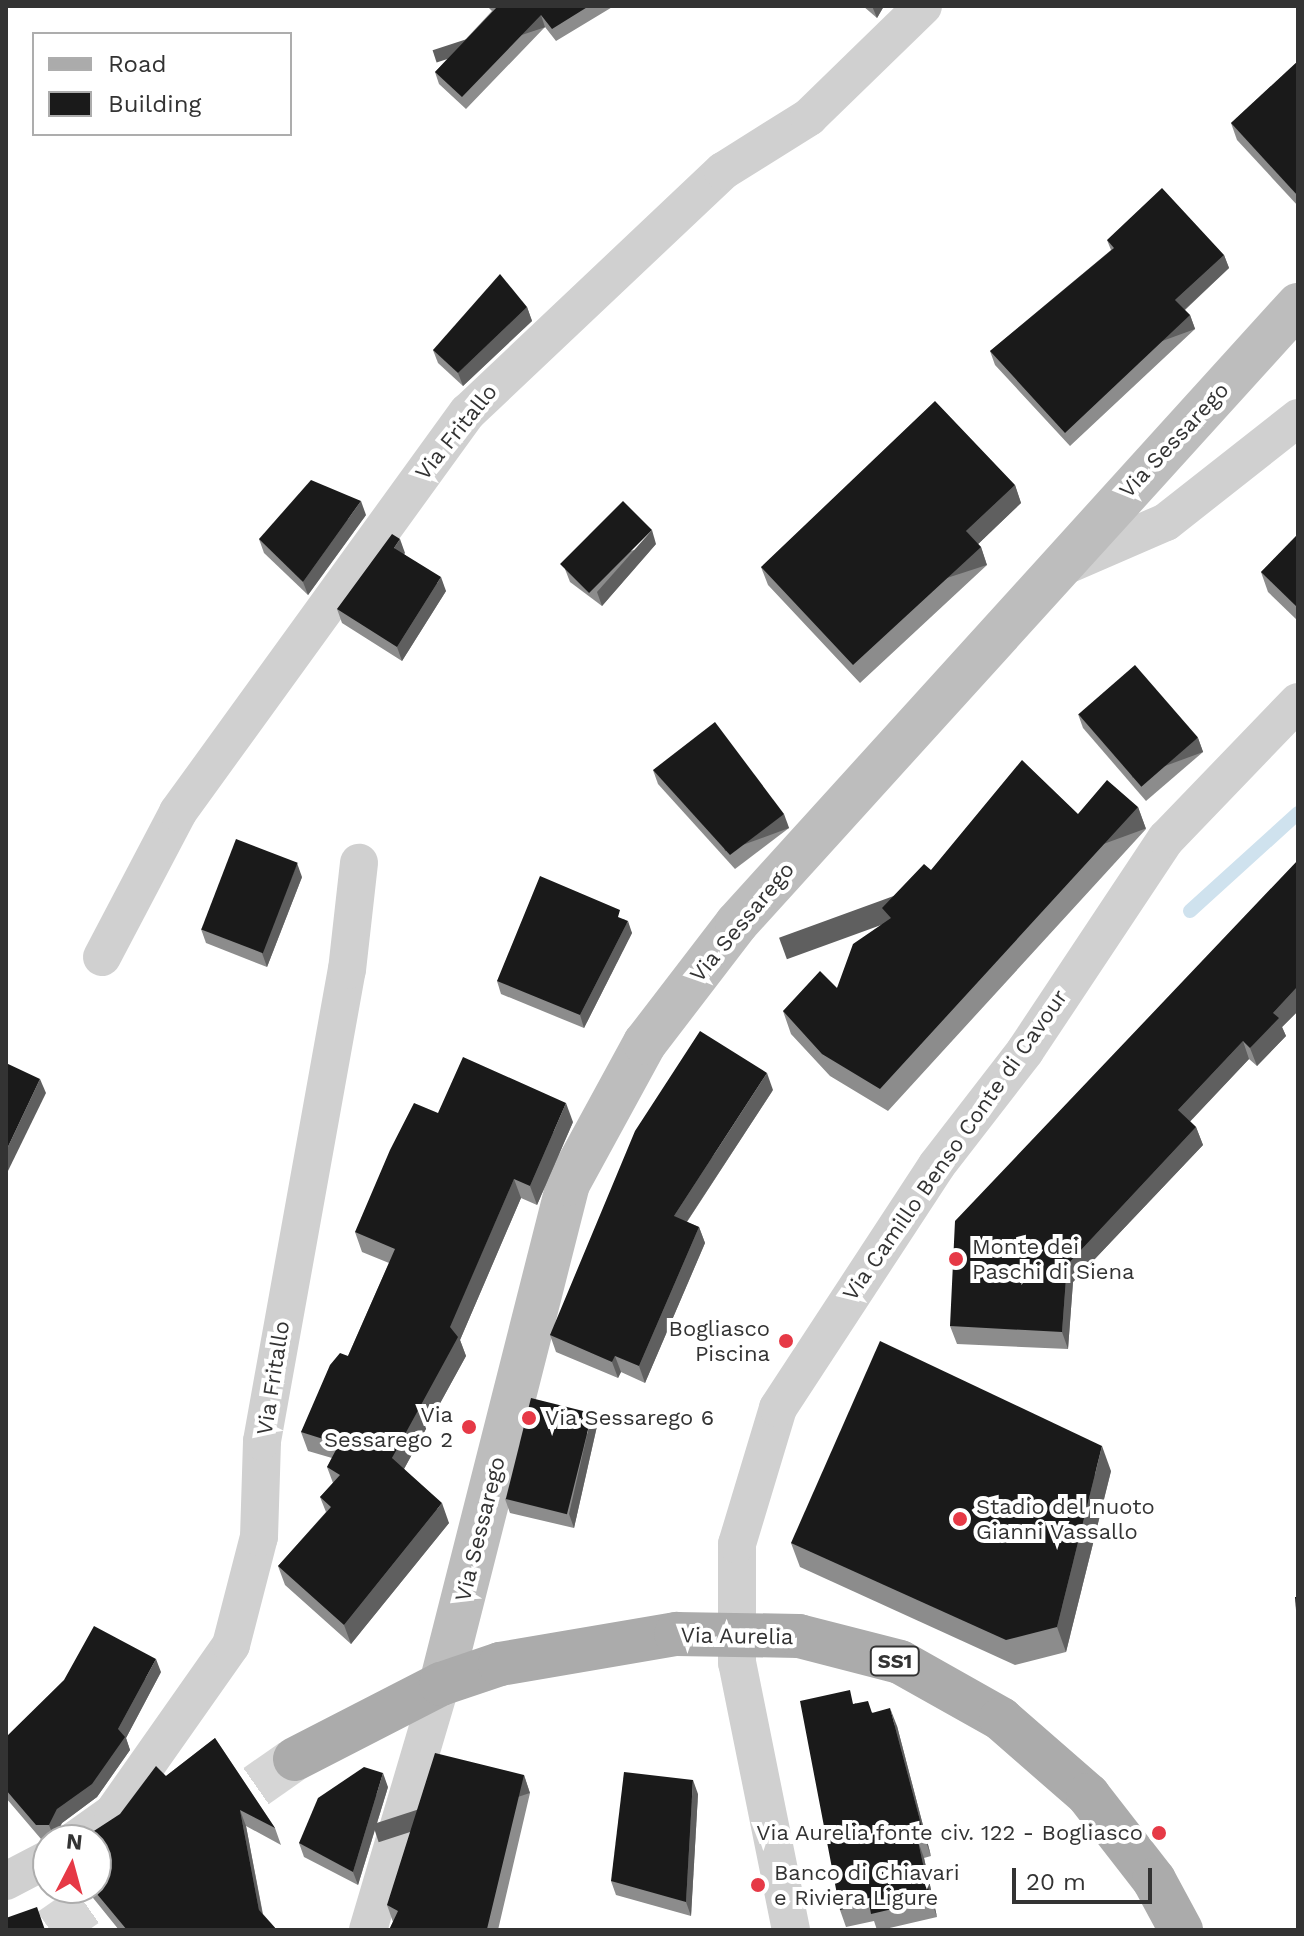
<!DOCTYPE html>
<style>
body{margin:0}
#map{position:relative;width:1304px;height:1936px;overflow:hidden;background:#fff;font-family:"Work Sans",sans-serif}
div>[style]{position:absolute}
.stream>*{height:14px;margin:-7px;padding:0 7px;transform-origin:7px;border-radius:7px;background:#cfe2ee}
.primary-tunnel>*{height:44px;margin-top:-22px;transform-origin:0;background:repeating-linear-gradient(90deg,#d6d6d6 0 44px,transparent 0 66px)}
.street>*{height:38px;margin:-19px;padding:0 19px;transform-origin:19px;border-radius:19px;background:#d0d0d0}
.secondary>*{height:44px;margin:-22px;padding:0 22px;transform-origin:22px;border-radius:22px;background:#bdbdbd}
.primary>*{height:44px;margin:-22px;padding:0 22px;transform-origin:22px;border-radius:22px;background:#ababab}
.primary-bridge>*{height:44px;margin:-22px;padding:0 22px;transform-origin:22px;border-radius:22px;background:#ababab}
.wall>*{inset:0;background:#8c8c8c}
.shaded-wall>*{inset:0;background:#5f5f5f;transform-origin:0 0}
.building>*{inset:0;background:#1a1a1a;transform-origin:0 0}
.dots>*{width:22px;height:22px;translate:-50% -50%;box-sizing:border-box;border:4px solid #fff;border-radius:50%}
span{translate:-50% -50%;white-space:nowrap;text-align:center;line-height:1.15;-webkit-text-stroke:8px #fff;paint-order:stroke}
.shield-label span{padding:2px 6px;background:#fff;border:2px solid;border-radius:6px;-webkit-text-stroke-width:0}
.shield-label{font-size:20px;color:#333;font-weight:700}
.street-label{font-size:22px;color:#333}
.poi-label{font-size:22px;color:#333}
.left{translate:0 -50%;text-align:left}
.right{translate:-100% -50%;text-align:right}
.frame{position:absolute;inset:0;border:8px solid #333;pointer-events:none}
.legend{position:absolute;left:32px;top:32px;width:260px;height:104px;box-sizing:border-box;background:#fff;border:2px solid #adadad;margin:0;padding:10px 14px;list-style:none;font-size:24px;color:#333}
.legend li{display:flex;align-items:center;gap:16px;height:40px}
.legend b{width:40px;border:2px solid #adadad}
.north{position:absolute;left:32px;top:1824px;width:80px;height:80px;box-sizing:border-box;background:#fff;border:2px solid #adadad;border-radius:50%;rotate:6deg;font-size:22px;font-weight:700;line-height:32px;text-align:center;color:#333}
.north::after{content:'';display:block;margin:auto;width:28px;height:36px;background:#e63946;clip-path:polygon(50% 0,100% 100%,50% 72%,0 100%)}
.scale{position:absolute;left:1012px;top:1868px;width:140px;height:36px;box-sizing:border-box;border:4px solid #333;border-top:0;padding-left:10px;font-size:24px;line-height:28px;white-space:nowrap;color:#333;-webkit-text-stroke:6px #fff;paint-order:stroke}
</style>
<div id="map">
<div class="stream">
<div style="left:1190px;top:911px;width:146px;rotate:-42.2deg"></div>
</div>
<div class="primary-tunnel">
<div style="left:202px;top:1824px;width:113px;rotate:-35deg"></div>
<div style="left:50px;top:1930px;width:112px;rotate:-34.8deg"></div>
</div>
<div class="street">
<div style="left:1062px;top:567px;width:113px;rotate:-23.4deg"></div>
<div style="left:1166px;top:522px;width:168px;rotate:-38.2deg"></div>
<div style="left:102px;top:957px;width:164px;rotate:-62.3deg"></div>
<div style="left:178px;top:812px;width:494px;rotate:-54.1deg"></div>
<div style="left:468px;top:412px;width:351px;rotate:-43.4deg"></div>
<div style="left:723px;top:171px;width:102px;rotate:-32.1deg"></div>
<div style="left:809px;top:117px;width:159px;rotate:-44.2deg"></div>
<div style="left:75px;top:1840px;width:47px;rotate:-35.4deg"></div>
<div style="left:113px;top:1813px;width:205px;rotate:-54.9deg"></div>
<div style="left:231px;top:1645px;width:112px;rotate:-75.5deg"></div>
<div style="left:259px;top:1537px;width:96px;rotate:-88.2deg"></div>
<div style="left:262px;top:1441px;width:479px;rotate:-79.8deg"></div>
<div style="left:347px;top:970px;width:108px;rotate:-83.6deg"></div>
<div style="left:6px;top:1881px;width:47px;rotate:-27.6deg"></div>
<div style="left:368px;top:1930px;width:257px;rotate:-73.5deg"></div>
<div style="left:791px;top:1930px;width:272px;rotate:-101.4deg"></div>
<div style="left:737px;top:1663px;width:119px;rotate:-90deg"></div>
<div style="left:737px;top:1544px;width:142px;rotate:-73.2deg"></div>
<div style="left:778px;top:1408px;width:290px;rotate:-56.8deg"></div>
<div style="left:937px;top:1165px;width:144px;rotate:-52.3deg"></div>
<div style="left:1025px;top:1051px;width:255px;rotate:-56.4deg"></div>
<div style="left:1166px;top:839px;width:190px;rotate:-46.1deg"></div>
</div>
<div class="secondary">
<div style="left:441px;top:1684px;width:516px;rotate:-75.75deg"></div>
<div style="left:568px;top:1184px;width:161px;rotate:-61.4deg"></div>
<div style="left:645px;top:1043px;width:151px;rotate:-52.5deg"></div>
<div style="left:737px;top:923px;width:835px;rotate:-47.77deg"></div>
</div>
<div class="primary">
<div style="left:295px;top:1759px;width:164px;rotate:-27.2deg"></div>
<div style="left:441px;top:1684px;width:62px;rotate:-18.7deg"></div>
</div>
<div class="primary-bridge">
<div style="left:500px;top:1664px;width:179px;rotate:-9.7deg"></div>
<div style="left:676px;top:1634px;width:123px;rotate:0.9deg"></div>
<div style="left:799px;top:1636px;width:104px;rotate:14.4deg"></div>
<div style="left:900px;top:1662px;width:116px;rotate:29.4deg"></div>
<div style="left:1001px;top:1719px;width:116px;rotate:41.1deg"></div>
<div style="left:1088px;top:1795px;width:108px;rotate:52.2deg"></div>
<div style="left:1154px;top:1880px;width:57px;rotate:61.6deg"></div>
</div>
<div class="wall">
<div style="clip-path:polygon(487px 6px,614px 6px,556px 41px,545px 27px,466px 109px,439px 84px,435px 72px,492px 11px)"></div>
<div style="clip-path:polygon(863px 6px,884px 6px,877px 18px)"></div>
<div style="clip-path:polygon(1298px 61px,1298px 206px,1237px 140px,1231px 123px)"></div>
<div style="clip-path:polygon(1107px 240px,1224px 255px,1229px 268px,1185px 310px,1190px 315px,1195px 329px,1070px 446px,995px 365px,990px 351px,1111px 250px)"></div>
<div style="clip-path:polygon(527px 307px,532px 321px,463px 386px,438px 363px,433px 350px)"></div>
<div style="clip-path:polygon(1015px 485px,1021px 503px,978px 544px,981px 547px,987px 565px,860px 683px,768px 585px,761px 567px)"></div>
<div style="clip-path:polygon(366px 515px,308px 595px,264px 553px,259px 539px)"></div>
<div style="clip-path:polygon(1298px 534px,1298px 621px,1268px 592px,1261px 572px)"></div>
<div style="clip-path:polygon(656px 544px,602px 606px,570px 582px,565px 569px)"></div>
<div style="clip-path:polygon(405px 553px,404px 554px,446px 591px,402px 661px,342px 623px,337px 609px)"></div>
<div style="clip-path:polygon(1078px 714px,1198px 738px,1203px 752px,1146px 801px,1083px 728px)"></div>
<div style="clip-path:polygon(653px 770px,789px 828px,735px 869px,658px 784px)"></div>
<div style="clip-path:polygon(1138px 807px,1146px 829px,888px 1111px,830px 1076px,791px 1034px,783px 1011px,837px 988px,886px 922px,882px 908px,931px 870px,1078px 814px)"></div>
<div style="clip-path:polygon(1298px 860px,1298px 1011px,1282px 1027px,1286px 1036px,1257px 1066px,1249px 1059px,1190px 1121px,1196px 1127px,1203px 1145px,1073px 1282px,1068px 1349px,957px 1344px,950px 1326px)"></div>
<div style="clip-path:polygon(302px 877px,267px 967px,206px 943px,201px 929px)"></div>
<div style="clip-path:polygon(624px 919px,632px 933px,584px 1028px,501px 994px,497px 981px)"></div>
<div style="clip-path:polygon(773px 1090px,687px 1222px,699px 1227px,705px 1243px,645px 1383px,621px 1372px,618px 1378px,556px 1352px,550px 1335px)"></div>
<div style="clip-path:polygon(573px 1122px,537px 1205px,521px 1198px,460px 1340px,466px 1356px,404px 1469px,449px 1523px,351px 1644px,285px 1585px,278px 1566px,326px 1512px,320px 1497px,333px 1483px,327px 1467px,332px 1458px,308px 1451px,301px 1432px,348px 1356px,389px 1263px,362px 1252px,355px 1232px)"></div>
<div style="clip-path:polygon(597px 1426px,574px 1528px,510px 1513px,505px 1499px)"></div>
<div style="clip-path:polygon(1111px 1471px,1066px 1652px,1015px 1665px,800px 1567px,791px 1543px)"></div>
<div style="clip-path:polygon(161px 1672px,126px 1738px,130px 1750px,97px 1797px,62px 1823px,54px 1838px,41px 1839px,6px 1798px,6px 1737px)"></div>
<div style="clip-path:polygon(855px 1703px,897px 1726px,931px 1856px,924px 1858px,937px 1917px,881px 1930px,877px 1930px,874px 1921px,846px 1927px,840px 1910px)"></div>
<div style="clip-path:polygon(215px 1738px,275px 1828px,281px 1845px,246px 1826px,263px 1914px,277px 1930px,119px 1930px,85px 1888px,96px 1888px,166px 1776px)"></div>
<div style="clip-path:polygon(524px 1775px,530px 1793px,498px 1930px,389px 1930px,393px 1922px,387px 1905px)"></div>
<div style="clip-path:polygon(388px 1787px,358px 1885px,304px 1857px,299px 1843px)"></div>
<div style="clip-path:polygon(698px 1794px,691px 1916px,616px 1895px,611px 1881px)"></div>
</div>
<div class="shaded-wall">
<div style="clip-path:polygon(872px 6px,884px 6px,877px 18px)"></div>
<div style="left:541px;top:15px;width:13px;height:114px;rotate:72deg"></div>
<div style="clip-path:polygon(1224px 255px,1229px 268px,1180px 314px,1175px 300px)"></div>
<div style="clip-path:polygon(527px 307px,532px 321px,463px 386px,458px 373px)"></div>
<div style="left:1190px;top:315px;width:15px;height:172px;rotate:70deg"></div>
<div style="clip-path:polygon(1015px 485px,1021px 503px,973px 549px,966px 531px)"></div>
<div style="clip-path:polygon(361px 501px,366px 515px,308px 595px,303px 582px)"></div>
<div style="clip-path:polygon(652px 530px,656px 544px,602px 606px,597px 592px)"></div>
<div style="clip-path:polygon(400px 539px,405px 553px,399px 562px,394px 548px)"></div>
<div style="left:981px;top:547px;width:19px;height:174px;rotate:72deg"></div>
<div style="clip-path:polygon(441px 577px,446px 591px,402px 661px,397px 647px)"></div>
<div style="left:1198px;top:738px;width:15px;height:75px;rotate:70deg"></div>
<div style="left:1138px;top:807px;width:23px;height:382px;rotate:70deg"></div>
<div style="left:784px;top:814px;width:15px;height:68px;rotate:70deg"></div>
<div style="clip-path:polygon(297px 863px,302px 877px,267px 967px,262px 953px)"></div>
<div style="clip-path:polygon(628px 921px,632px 933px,584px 1028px,580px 1015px)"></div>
<div style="clip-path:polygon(1298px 986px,1298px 1011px,1282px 1027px,1286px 1036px,1257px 1066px,1250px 1048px,1273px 1013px)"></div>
<div style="clip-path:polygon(1243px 1041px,1249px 1059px,1185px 1127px,1178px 1110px)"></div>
<div style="clip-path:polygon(767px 1073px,773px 1090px,680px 1232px,674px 1216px)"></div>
<div style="clip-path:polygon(40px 1079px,46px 1093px,6px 1175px,6px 1151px)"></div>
<div style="clip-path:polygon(566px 1103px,573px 1122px,537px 1205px,530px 1186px)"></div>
<div style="clip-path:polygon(1196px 1127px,1203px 1145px,1073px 1282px,1068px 1349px,1062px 1332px,1067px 1265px)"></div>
<div style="clip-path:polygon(514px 1179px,521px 1198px,460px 1340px,466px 1356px,399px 1478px,392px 1458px)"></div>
<div style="clip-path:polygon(699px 1227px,705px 1243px,645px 1383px,639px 1366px)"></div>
<div style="clip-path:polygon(615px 1356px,621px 1372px,618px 1378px,612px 1362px)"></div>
<div style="clip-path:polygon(592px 1413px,597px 1426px,574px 1528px,569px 1514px)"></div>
<div style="clip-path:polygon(1102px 1446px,1111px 1471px,1066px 1652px,1057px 1627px)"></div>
<div style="clip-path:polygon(442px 1503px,449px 1523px,351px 1644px,344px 1625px)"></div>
<div style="clip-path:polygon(156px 1659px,161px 1672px,126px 1738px,130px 1750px,97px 1797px,62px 1823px,54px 1838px,49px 1825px,57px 1809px,118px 1729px)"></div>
<div style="clip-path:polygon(890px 1708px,897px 1726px,931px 1856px,925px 1839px)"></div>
<div style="clip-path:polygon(383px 1773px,388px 1787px,358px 1885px,353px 1872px)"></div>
<div style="left:524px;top:1775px;width:19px;height:159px;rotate:72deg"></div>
<div style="clip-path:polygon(693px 1780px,698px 1794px,691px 1916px,686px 1902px)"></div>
<div style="clip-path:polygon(240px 1810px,246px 1826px,265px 1927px,259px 1910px)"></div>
<div style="clip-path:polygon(918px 1841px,924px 1858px,937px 1917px,931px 1900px)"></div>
</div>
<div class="building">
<div style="clip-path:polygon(496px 6px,589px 6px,552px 29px,541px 15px,462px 97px,435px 72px,497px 7px)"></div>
<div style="clip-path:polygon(1298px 61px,1298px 196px,1231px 123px)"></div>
<div style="clip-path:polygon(1162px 188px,1224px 255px,1175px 300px,1190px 315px,1065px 433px,990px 351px,1114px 248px,1107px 240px)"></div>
<div style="clip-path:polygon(500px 274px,527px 307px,458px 373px,433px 350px)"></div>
<div style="clip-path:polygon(935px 401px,1015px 485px,966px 531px,981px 547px,853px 665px,761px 567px)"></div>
<div style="clip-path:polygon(311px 480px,361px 501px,303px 582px,259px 539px)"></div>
<div style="left:623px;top:501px;width:41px;height:89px;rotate:45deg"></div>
<div style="clip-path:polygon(392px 534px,400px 539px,394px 548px,441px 577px,397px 647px,337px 609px)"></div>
<div style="clip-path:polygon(1298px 534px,1298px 608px,1261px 572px)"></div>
<div style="left:1135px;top:665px;width:96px;height:75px;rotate:49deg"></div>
<div style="clip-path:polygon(715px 722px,784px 814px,730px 855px,653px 770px)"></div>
<div style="clip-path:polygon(1022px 760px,1078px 814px,1107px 780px,1138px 807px,880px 1089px,822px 1054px,783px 1011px,820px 971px,837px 988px,853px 944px,891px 918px,882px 908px,924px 864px,931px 870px)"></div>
<div style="left:236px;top:839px;width:66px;height:97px;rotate:21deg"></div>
<div style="clip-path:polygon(1298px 860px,1298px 986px,1273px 1013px,1279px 1018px,1250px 1048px,1243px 1041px,1178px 1110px,1196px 1127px,1067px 1265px,1062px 1332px,950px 1326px,955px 1221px)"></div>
<div style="clip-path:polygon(540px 876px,620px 910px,618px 917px,628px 921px,580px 1015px,497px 981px)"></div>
<div style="clip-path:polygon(700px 1031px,767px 1073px,674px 1216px,699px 1227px,639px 1366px,615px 1356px,612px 1362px,550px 1335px,635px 1131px)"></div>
<div style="clip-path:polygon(463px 1057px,566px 1103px,530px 1186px,514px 1179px,450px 1327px,458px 1337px,392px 1458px,442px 1503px,344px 1625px,278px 1566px,331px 1507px,320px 1497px,340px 1475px,327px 1467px,339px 1444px,301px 1432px,330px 1365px,340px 1353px,348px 1356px,395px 1249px,355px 1232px,390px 1150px,414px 1103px,438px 1113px)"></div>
<div style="clip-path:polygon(6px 1063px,40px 1079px,6px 1151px)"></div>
<div style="clip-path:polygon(880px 1341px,1102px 1446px,1057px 1627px,1006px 1640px,791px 1543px)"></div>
<div style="left:531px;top:1398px;width:63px;height:104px;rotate:14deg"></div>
<div style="clip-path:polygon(1295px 1597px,1298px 1597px,1298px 1635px)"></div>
<div style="clip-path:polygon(94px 1626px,156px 1659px,118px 1729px,125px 1737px,92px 1784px,57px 1809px,49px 1825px,36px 1825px,6px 1790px,6px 1737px,64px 1680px)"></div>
<div style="clip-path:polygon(850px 1690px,853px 1704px,868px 1701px,872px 1713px,890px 1708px,925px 1839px,918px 1841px,931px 1900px,871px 1914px,869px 1903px,840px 1910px,800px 1701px)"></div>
<div style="clip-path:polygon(215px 1738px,275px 1828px,240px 1810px,259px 1910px,277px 1930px,127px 1930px,92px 1888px,96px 1888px,96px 1840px,80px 1840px,120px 1814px,156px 1766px,166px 1776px)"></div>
<div style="clip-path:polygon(435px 1753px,524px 1775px,487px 1929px,490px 1930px,389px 1930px,398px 1911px,387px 1905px)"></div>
<div style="clip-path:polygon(364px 1767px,383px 1773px,353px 1872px,299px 1843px,318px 1798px)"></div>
<div style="clip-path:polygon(624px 1772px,693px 1780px,686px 1902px,611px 1881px)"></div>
<div style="clip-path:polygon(37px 1907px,45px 1930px,6px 1930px,6px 1918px)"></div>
</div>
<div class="dots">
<div style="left:956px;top:1259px;background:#e63946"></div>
<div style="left:786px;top:1341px;background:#e63946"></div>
<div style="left:529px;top:1418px;background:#e63946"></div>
<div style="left:469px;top:1427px;background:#e63946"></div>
<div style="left:960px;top:1519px;background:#e63946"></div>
<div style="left:1159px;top:1833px;background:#e63946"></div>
<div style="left:758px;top:1885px;background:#e63946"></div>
</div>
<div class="shield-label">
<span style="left:895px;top:1661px">SS1</span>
</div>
<div class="street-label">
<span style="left:456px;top:432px;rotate:-51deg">Via Fritallo</span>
<span style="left:1174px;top:440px;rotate:-47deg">Via Sessarego</span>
<span style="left:742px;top:922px;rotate:-50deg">Via Sessarego</span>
<span style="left:955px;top:1145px;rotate:-55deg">Via Camillo Benso Conte di Cavour</span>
<span style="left:273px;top:1378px;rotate:-81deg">Via Fritallo</span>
<span style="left:480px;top:1529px;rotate:-76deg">Via Sessarego</span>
<span style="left:737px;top:1636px;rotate:1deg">Via Aurelia</span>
</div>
<div class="poi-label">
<span class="left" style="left:972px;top:1259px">Monte dei<br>Paschi di Siena</span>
<span class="right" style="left:770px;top:1341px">Bogliasco<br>Piscina</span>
<span class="right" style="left:453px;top:1427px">Via<br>Sessarego 2</span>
<span class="left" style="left:545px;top:1418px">Via Sessarego 6</span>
<span class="left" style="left:976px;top:1519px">Stadio del nuoto<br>Gianni Vassallo</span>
<span class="right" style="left:1143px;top:1833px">Via Aurelia fonte civ. 122 - Bogliasco</span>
<span class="left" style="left:774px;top:1885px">Banco di Chiavari<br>e Riviera Ligure</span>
</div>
<div class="frame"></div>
<ul class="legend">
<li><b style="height:10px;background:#ababab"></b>Road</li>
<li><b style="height:22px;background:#1a1a1a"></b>Building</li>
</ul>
<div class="north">N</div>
<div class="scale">20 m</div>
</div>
